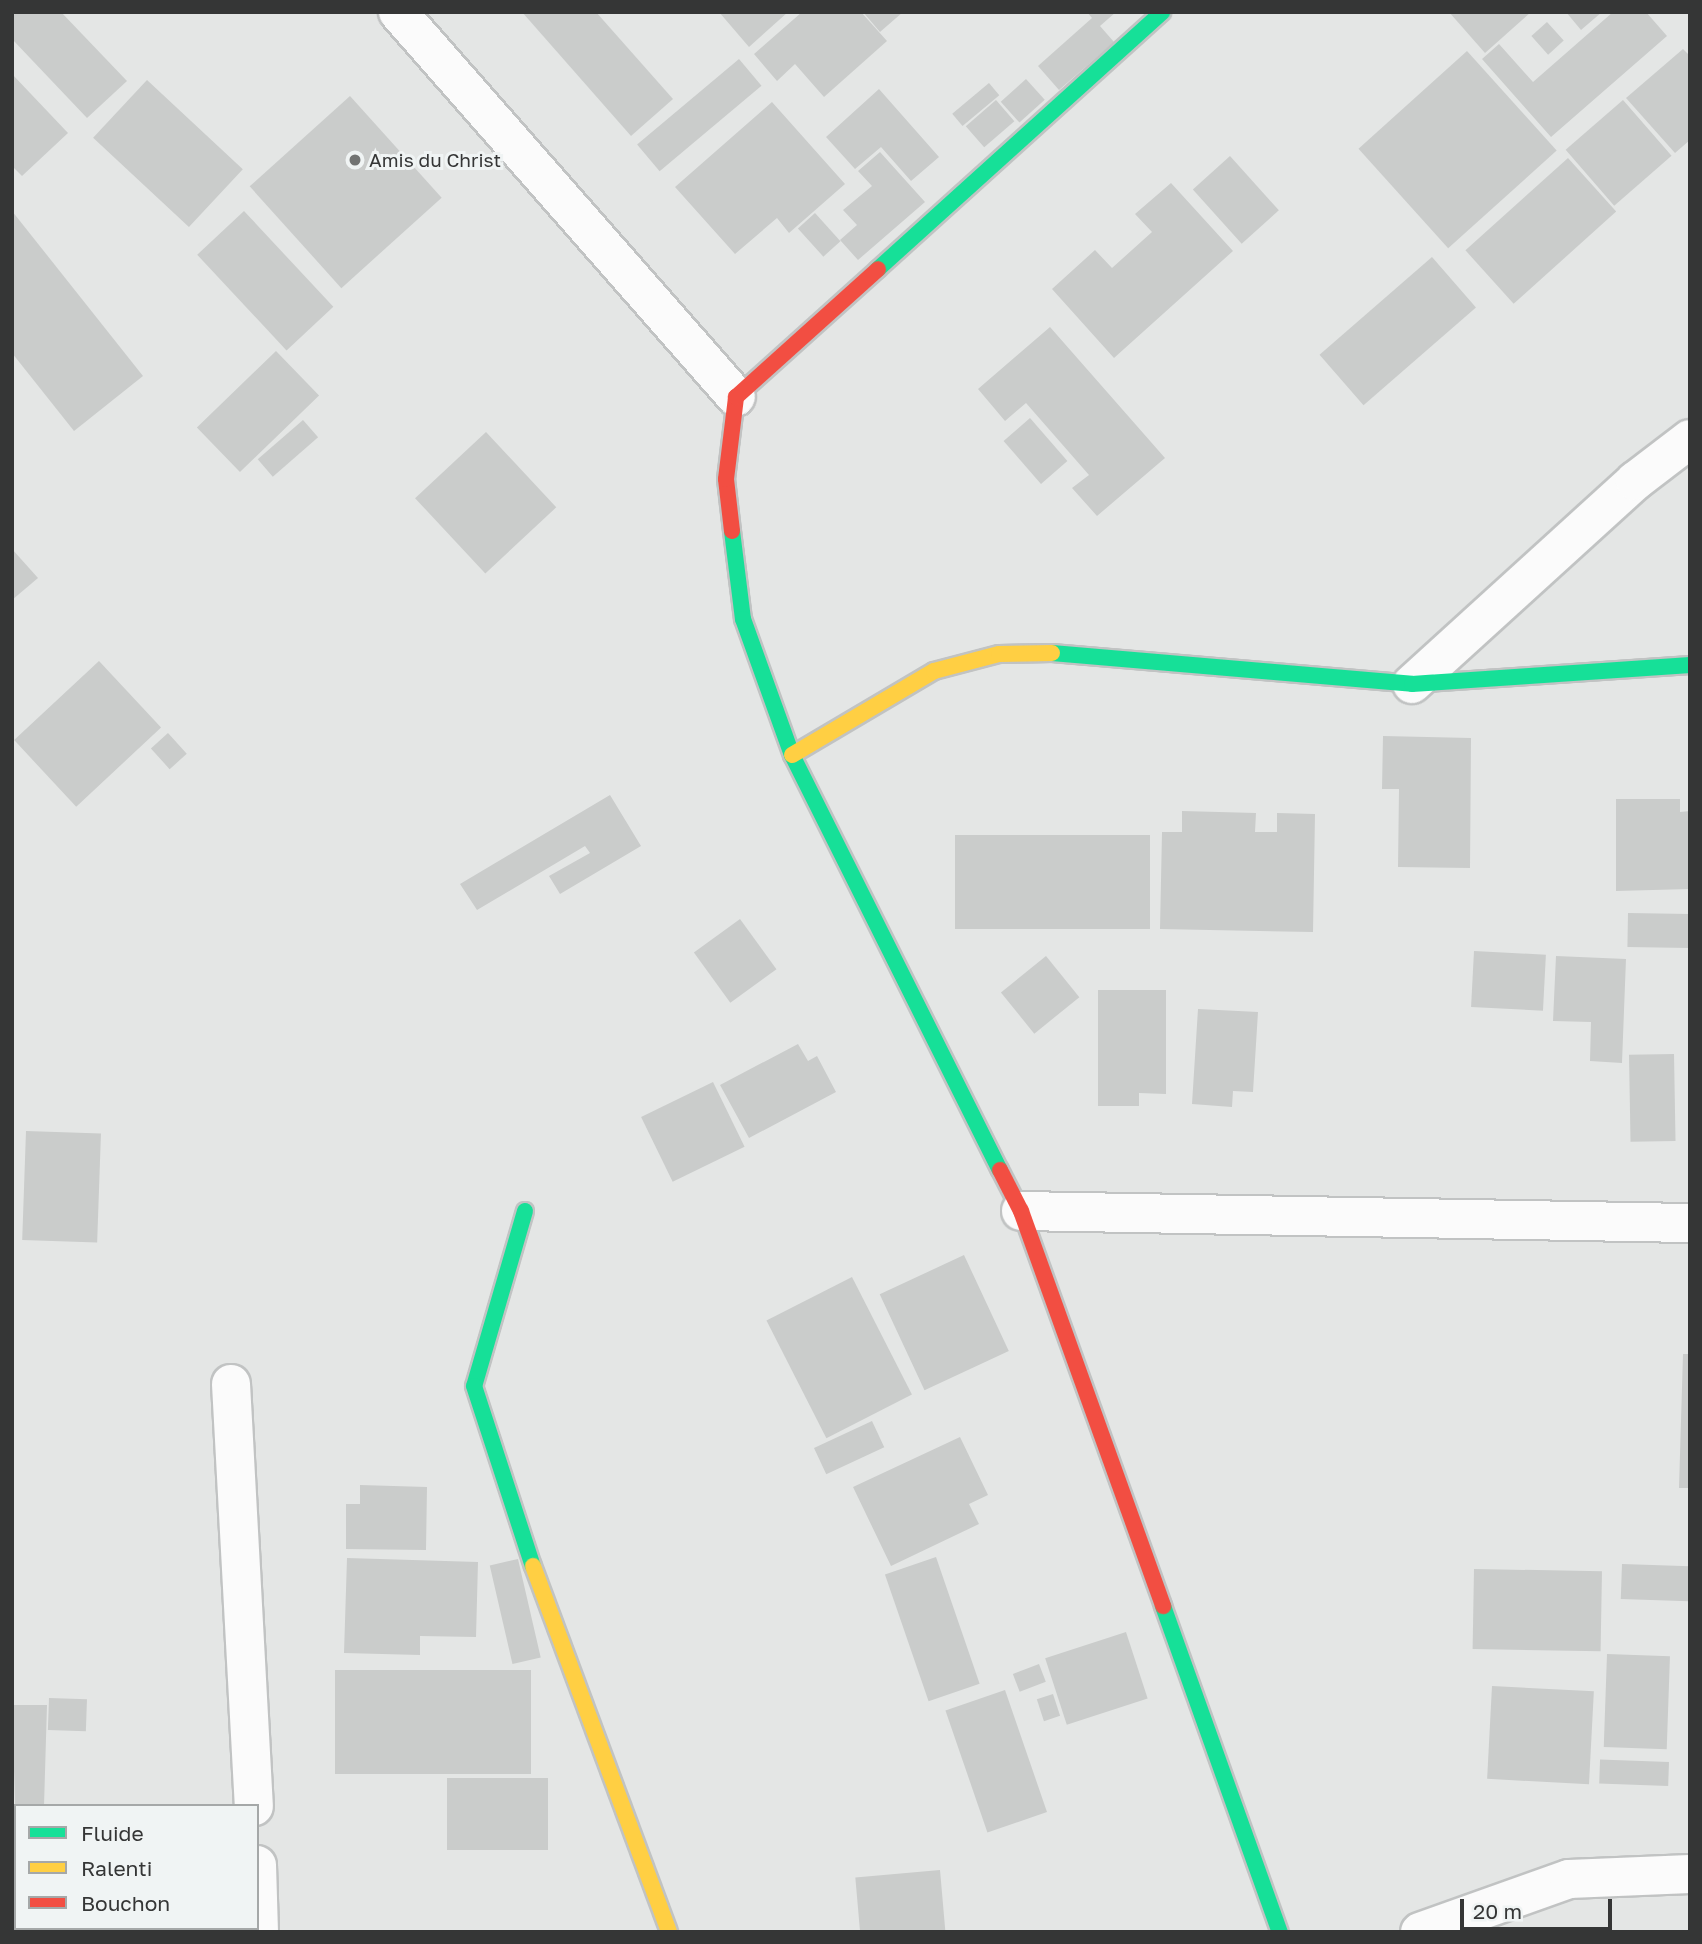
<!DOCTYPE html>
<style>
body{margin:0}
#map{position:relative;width:1702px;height:1944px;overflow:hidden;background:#e4e6e5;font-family:"Golos Text",sans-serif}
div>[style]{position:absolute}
.building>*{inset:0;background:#cacccb;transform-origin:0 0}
.roads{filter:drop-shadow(2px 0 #c1c3c3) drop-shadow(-2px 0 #c1c3c3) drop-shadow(0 2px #c1c3c3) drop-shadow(0 -2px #c1c3c3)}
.street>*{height:38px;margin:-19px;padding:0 19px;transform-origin:19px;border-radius:19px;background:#fbfbfb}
.fast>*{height:16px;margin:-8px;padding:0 8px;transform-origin:8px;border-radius:8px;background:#16e098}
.slow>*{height:16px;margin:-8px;padding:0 8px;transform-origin:8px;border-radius:8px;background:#ffcf43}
.jam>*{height:16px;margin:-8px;padding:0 8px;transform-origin:8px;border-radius:8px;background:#f24e42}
.dots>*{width:19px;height:19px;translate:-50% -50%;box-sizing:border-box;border:4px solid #f0f4f4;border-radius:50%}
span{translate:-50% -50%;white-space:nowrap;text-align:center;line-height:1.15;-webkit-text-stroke:6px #f0f4f4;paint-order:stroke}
.poi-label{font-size:19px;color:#353636}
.left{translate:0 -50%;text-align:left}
.frame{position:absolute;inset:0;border:14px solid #353636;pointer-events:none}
.legend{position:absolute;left:14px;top:1804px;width:245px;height:126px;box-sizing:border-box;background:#f0f4f4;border:2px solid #a5a8a8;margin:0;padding:9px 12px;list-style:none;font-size:21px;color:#353636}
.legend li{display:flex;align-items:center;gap:14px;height:35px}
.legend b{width:35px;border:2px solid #a5a8a8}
.scale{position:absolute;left:1460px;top:1899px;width:152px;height:32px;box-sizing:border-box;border:4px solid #353636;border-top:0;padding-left:9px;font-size:21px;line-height:24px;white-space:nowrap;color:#353636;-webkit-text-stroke:5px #f0f4f4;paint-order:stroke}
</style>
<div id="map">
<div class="building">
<div style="clip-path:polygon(17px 12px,61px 12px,127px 81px,87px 118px,12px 39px,12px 16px)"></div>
<div style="clip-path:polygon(522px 12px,596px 12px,673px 99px,631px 136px)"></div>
<div style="clip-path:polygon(719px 12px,788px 12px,749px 47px)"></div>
<div style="clip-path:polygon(802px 12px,861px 12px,887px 41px,824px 97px,795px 64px,777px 81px,754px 54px)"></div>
<div style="clip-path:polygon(863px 12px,903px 12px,880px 32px)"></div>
<div style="clip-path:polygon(1087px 12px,1116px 12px,1100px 26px,1114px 42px,1059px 90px,1038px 66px,1092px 18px)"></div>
<div style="clip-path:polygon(1449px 12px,1531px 12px,1485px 53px)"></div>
<div style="clip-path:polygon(1566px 12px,1602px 12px,1581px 30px)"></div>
<div style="clip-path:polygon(1613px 12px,1646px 12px,1667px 36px,1551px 137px,1482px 59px,1499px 44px,1533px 82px)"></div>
<div style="left:1547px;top:22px;width:25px;height:21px;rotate:48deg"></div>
<div style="clip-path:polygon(1683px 49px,1690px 56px,1690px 140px,1675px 153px,1626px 98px)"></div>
<div style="left:1467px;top:51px;width:134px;height:146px;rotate:48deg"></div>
<div style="left:739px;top:59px;width:35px;height:133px;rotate:50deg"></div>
<div style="clip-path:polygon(12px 74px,68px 133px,22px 176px,12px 166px)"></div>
<div style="left:1026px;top:79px;width:28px;height:34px;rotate:48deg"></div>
<div style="left:147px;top:80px;width:131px;height:79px;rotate:43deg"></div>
<div style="left:989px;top:83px;width:16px;height:48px;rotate:50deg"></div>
<div style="clip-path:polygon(879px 89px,939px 157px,911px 181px,881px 147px,855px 169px,826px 137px)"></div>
<div style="left:350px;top:96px;width:137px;height:135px;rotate:48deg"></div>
<div style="left:996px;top:100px;width:28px;height:40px;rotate:49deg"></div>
<div style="left:1623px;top:100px;width:74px;height:76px;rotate:49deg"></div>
<div style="clip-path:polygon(772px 102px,845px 184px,789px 233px,777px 218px,735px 254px,675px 187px)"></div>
<div style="clip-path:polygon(880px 152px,925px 202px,858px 260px,840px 240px,857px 225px,843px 210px,872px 186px,858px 171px)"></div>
<div style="left:1230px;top:156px;width:73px;height:50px;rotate:48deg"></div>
<div style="left:1568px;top:158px;width:72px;height:138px;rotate:48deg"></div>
<div style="clip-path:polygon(1171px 183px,1233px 251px,1114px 358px,1052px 289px,1095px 250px,1112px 268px,1152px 232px,1135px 214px)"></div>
<div style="clip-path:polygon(12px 211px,143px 376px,74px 431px,12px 353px)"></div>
<div style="left:244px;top:211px;width:131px;height:64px;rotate:47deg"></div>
<div style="left:815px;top:213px;width:38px;height:23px;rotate:48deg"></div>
<div style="left:1432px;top:257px;width:67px;height:149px;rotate:49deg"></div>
<div style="clip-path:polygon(1050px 327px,1165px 458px,1097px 516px,1072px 488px,1089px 475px,1026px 403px,1005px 421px,978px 389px)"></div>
<div style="left:276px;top:351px;width:62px;height:110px;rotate:46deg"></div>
<div style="left:1030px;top:418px;width:57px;height:35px;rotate:49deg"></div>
<div style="left:303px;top:420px;width:23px;height:60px;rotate:49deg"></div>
<div style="left:486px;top:432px;width:103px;height:97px;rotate:47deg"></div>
<div style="clip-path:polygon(12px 549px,38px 578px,12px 600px)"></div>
<div style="left:99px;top:661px;width:91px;height:116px;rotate:47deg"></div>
<div style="left:168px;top:733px;width:28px;height:23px;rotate:48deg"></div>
<div style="clip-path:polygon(1383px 736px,1471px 738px,1470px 868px,1398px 867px,1399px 789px,1382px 789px)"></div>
<div style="clip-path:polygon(610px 795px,641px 846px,560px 894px,549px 876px,590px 853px,585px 846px,477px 910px,460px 884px)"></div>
<div style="clip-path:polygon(1616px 799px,1680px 799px,1680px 812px,1690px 811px,1690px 889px,1616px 891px)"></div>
<div style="clip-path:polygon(1182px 811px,1256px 813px,1255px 832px,1277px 832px,1277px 813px,1315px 814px,1313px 932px,1160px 929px,1162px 832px,1182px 832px)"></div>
<div style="left:955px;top:835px;width:195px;height:94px"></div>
<div style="left:1628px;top:913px;width:62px;height:34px;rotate:1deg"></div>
<div style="left:740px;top:919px;width:62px;height:57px;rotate:54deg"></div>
<div style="left:1474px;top:951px;width:72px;height:56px;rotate:3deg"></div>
<div style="left:1046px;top:956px;width:53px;height:58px;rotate:51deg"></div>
<div style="clip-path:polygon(1556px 956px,1626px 959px,1622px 1063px,1590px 1061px,1591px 1022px,1553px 1021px)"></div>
<div style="clip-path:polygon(1098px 990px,1166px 990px,1166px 1094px,1139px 1093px,1139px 1106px,1098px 1106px)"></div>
<div style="clip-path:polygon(1198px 1009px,1258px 1012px,1253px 1092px,1233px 1091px,1232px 1107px,1192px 1104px)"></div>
<div style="clip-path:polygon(798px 1044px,808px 1061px,817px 1056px,836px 1092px,749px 1138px,720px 1085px)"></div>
<div style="left:1674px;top:1054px;width:87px;height:45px;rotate:89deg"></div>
<div style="left:713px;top:1082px;width:72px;height:80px;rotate:64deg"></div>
<div style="left:26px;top:1131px;width:75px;height:109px;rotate:2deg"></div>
<div style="left:964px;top:1255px;width:106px;height:93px;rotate:65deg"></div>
<div style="left:852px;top:1277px;width:132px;height:96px;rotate:63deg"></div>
<div style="clip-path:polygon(1683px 1354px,1690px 1354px,1690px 1488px,1679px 1488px)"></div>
<div style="left:872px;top:1421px;width:29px;height:64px;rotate:65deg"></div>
<div style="clip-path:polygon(960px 1437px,988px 1495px,969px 1504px,979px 1524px,891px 1566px,853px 1487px)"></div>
<div style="clip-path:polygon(360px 1485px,427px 1487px,426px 1550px,346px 1549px,346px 1504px,360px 1504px)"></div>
<div style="left:936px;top:1557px;width:134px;height:54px;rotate:71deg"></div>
<div style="clip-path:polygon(347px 1558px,478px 1562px,476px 1637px,420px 1636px,420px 1655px,344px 1653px)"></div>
<div style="left:518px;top:1559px;width:101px;height:29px;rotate:77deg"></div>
<div style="left:1622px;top:1564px;width:68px;height:35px;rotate:2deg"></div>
<div style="left:1474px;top:1569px;width:128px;height:80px;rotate:1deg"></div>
<div style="left:1126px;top:1632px;width:70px;height:85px;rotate:72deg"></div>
<div style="left:1607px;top:1654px;width:63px;height:93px;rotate:2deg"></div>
<div style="left:1039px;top:1664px;width:19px;height:28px;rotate:69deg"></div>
<div style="left:335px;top:1670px;width:196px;height:104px"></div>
<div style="left:1492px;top:1686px;width:102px;height:93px;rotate:3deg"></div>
<div style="left:1005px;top:1690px;width:129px;height:63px;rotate:71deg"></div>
<div style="left:1053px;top:1694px;width:23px;height:17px;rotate:72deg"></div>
<div style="left:49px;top:1698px;width:38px;height:32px;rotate:2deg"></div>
<div style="clip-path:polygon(12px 1705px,47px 1705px,44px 1806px,16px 1806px,16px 1836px)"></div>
<div style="left:1669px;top:1762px;width:24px;height:69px;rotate:92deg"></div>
<div style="left:447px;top:1778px;width:101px;height:72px"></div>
<div style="clip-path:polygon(12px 1851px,16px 1928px,68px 1932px,12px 1932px)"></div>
<div style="left:940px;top:1870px;width:62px;height:85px;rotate:85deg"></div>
<div style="clip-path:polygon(154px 1928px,198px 1928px,154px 1932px)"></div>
</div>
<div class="roads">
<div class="street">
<div style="left:398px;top:12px;width:512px;rotate:48.72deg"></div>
<div style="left:1412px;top:684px;width:302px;rotate:-42.3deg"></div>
<div style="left:1635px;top:481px;width:69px;rotate:-37.4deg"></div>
<div style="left:1021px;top:1211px;width:669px;rotate:1.03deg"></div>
<div style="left:231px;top:1384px;width:423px;rotate:86.9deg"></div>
<div style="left:257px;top:1865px;width:67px;rotate:88.3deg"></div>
<div style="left:1420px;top:1932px;width:158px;rotate:-19.6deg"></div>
<div style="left:1569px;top:1879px;width:121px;rotate:-2.4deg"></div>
</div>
<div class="fast">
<div style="left:878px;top:269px;width:383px;rotate:-42.1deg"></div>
<div style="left:732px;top:531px;width:89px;rotate:82.9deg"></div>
<div style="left:743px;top:619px;width:145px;rotate:70.2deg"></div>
<div style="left:792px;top:755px;width:464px;rotate:63.4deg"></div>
<div style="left:1052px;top:653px;width:361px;rotate:4.9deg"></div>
<div style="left:1412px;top:684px;width:279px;rotate:-3.9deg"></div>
<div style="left:525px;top:1211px;width:182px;rotate:106.2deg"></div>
<div style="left:474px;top:1386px;width:189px;rotate:71.9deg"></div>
<div style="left:1163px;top:1606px;width:346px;rotate:70.3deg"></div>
</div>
<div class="slow">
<div style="left:792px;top:755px;width:165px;rotate:-30.6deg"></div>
<div style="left:934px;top:671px;width:67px;rotate:-14.7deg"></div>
<div style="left:999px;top:654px;width:53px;rotate:-1.1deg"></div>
<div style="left:533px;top:1566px;width:390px;rotate:69.6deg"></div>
</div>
<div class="jam">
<div style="left:732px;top:531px;width:52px;rotate:-96.6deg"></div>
<div style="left:726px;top:479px;width:83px;rotate:-83deg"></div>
<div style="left:736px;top:397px;width:191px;rotate:-42deg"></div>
<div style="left:1000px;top:1170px;width:46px;rotate:62.9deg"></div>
<div style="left:1021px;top:1211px;width:420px;rotate:70.2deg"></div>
</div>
</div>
<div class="dots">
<div style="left:355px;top:160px;background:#727473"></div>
</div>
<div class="poi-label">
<span class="left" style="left:369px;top:160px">Amis du Christ</span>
</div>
<div class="frame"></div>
<ul class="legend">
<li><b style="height:9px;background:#16e098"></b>Fluide</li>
<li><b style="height:9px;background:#ffcf43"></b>Ralenti</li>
<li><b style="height:9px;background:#f24e42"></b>Bouchon</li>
</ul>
<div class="scale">20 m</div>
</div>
